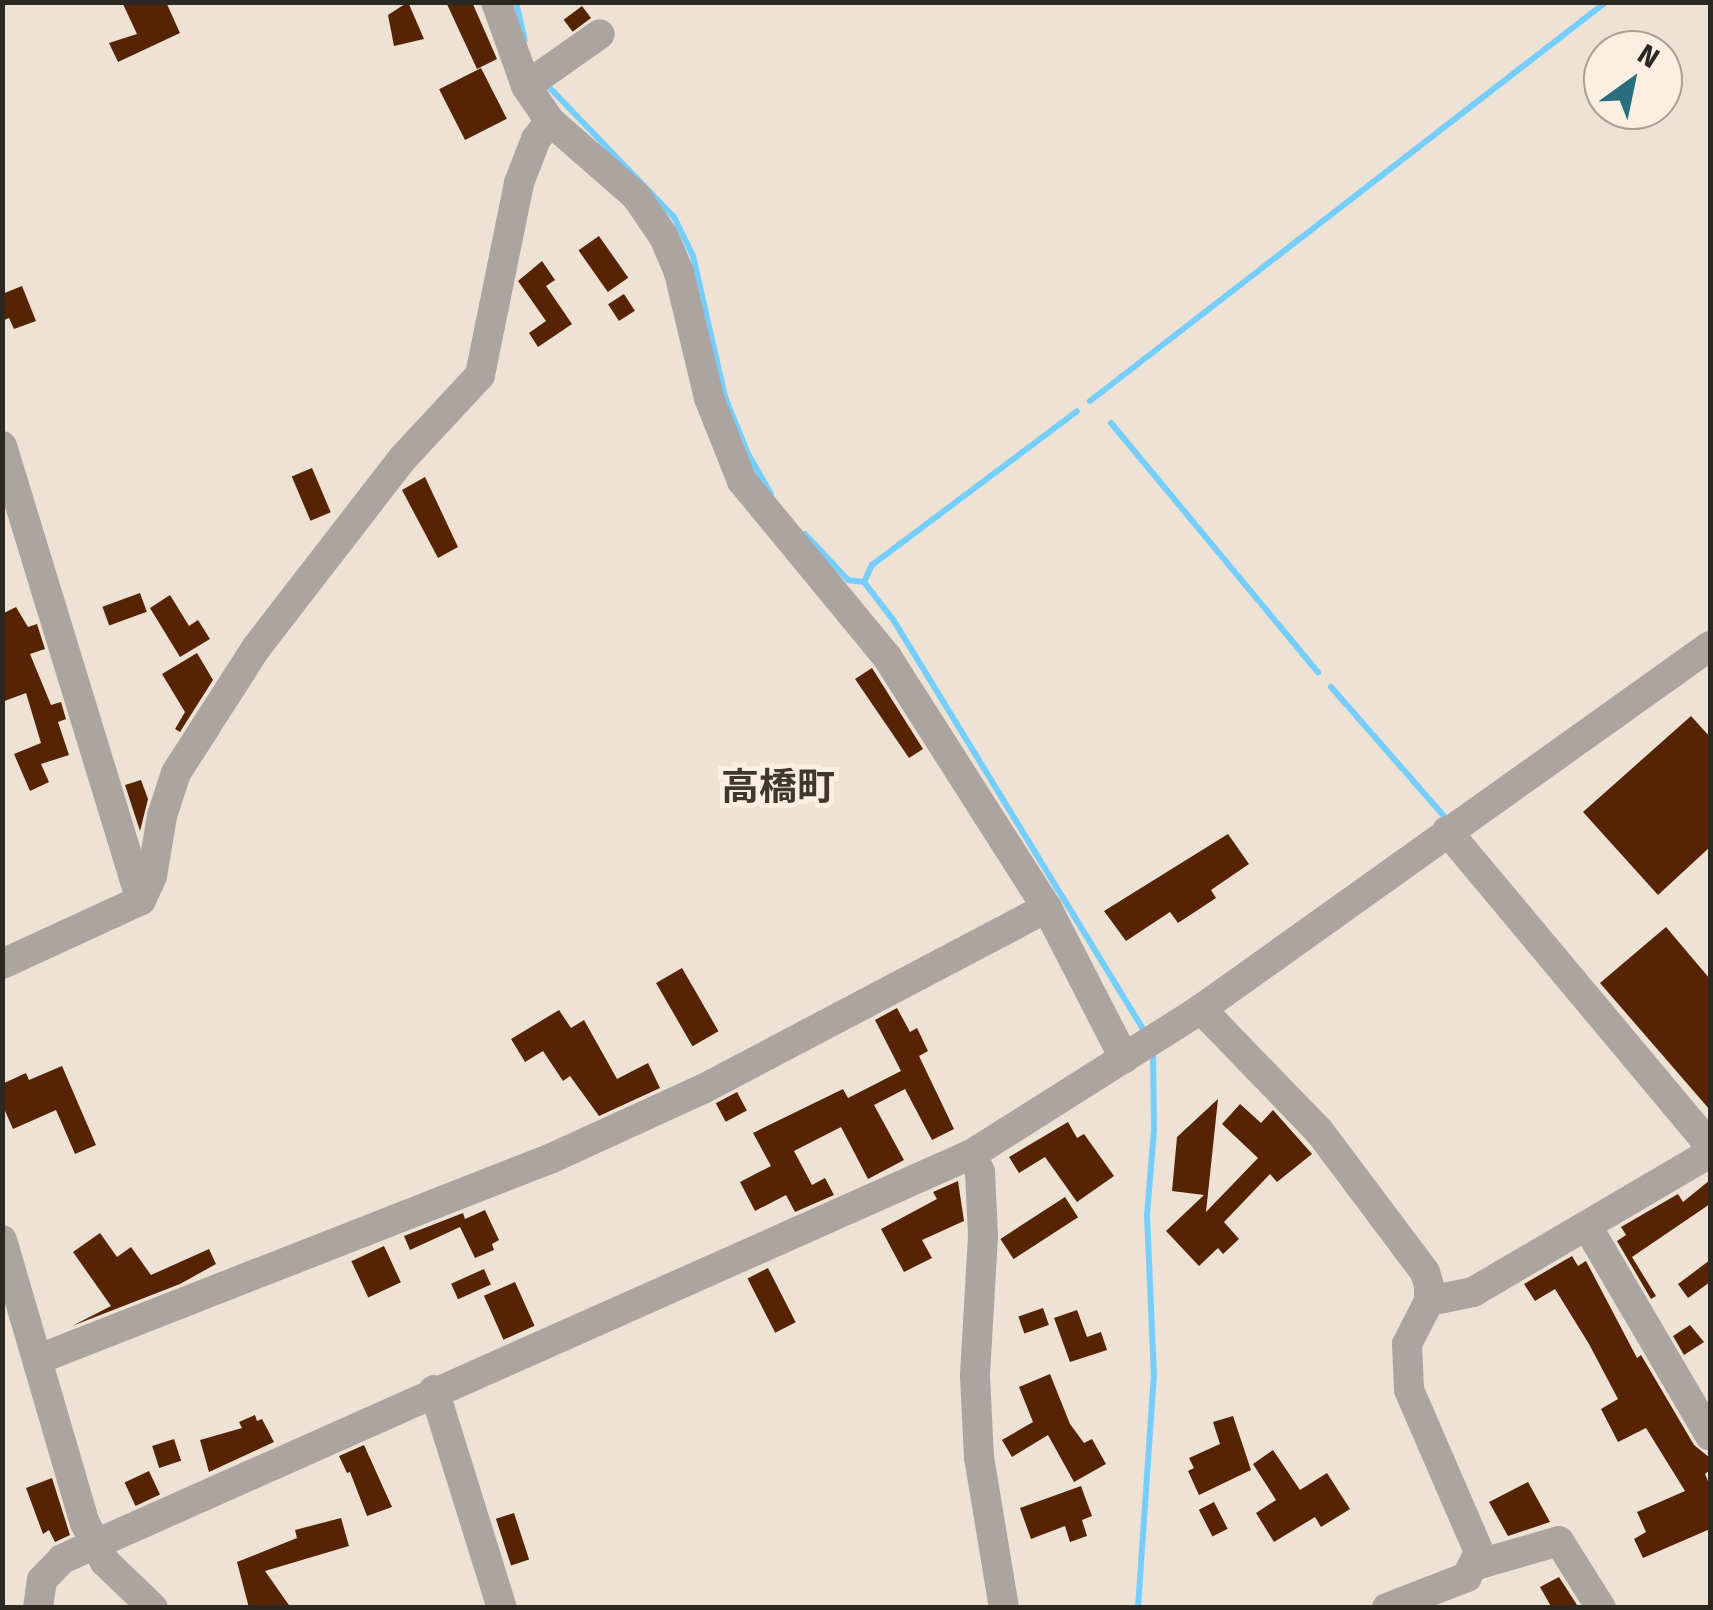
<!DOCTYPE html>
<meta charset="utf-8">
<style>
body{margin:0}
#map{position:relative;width:1713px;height:1610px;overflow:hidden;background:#ede2d4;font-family:"Fira Sans","Noto Sans JP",sans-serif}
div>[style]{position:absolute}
.stream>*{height:6px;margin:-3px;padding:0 3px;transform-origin:3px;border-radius:3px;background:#76cefd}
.building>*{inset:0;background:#572403;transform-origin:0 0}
.minor>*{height:30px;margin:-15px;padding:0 15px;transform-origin:15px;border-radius:15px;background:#aca4a0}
span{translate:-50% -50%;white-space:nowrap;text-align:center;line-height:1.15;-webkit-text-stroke:10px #fbefe1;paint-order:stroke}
.quarter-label{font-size:38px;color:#41382d;font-weight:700}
.frame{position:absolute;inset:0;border:5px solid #2b2722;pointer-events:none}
.north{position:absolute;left:1583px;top:30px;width:100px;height:100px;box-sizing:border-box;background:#fbefe1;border:2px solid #a89f95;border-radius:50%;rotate:33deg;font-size:28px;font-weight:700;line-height:40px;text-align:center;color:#2b2722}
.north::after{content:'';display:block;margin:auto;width:35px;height:45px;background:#2a6f7f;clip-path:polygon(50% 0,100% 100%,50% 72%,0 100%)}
</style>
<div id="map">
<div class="stream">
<div style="left:516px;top:2px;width:39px;rotate:77deg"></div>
<div style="left:545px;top:83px;width:186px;rotate:46.1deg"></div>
<div style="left:674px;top:217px;width:43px;rotate:64deg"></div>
<div style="left:693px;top:256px;width:145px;rotate:77.2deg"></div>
<div style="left:725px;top:397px;width:61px;rotate:68deg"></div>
<div style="left:748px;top:454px;width:46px;rotate:60.1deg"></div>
<div style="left:1090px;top:401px;width:652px;rotate:-37.71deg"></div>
<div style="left:1111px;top:423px;width:324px;rotate:50.3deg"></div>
<div style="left:805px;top:534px;width:63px;rotate:46.9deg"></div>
<div style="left:848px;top:580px;width:16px;rotate:7deg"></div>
<div style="left:864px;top:582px;width:49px;rotate:52.4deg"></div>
<div style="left:894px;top:621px;width:484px;rotate:58.6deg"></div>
<div style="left:864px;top:582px;width:19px;rotate:-65deg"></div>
<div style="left:872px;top:565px;width:256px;rotate:-36.9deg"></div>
<div style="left:1331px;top:687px;width:173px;rotate:48.8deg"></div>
<div style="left:1138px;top:1608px;width:233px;rotate:-86.1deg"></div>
<div style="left:1154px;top:1376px;width:161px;rotate:-92.5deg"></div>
<div style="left:1147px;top:1215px;width:85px;rotate:-85.3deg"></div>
<div style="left:1154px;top:1130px;width:79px;rotate:-90.7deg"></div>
</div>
<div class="building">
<div style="clip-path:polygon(122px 2px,166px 2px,180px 33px,118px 62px,109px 43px,137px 34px)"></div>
<div style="clip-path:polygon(408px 2px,424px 39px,394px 46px,388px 15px)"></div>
<div style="clip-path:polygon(446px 2px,472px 2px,497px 59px,477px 69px)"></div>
<div style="left:582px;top:6px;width:15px;height:23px;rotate:53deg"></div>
<div style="left:481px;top:68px;width:57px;height:47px;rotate:63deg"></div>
<div style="left:599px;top:236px;width:51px;height:25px;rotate:55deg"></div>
<div style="clip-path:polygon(542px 261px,555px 280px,546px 286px,572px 324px,538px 347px,529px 333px,546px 321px,518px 281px)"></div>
<div style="clip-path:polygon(22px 286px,36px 321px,14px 329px,9px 318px,2px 321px,2px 294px)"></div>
<div style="left:624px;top:294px;width:20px;height:19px;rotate:57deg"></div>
<div style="left:312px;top:468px;width:48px;height:22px;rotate:67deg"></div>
<div style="clip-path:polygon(425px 477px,458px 547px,438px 558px,402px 490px)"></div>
<div style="left:140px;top:593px;width:20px;height:40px;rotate:70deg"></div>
<div style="clip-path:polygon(170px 595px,189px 626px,198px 620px,210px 639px,180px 657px,150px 608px)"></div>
<div style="clip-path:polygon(16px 607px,28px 627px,37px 624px,45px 649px,30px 654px,51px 705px,61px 702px,66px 719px,58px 722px,69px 755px,41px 764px,49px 782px,30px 791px,14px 754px,41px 743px,26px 693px,2px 702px,2px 614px)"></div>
<div style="clip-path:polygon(197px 653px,213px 680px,180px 732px,175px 729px,185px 712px,162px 674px)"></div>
<div style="clip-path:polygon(872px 668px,923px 749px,909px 758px,855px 679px)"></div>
<div style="clip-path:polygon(1691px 716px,1710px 737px,1710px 847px,1658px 895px,1583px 812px)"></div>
<div style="clip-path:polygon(141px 780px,148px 799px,140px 831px,125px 785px)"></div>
<div style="clip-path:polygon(1228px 834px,1249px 864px,1211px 890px,1216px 898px,1178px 923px,1170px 912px,1126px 941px,1104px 911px)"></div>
<div style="clip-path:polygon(1666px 927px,1710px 979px,1710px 1110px,1600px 983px)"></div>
<div style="left:682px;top:968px;width:73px;height:30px;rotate:60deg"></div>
<div style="clip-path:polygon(897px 1008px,910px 1032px,917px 1028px,928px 1051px,919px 1056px,954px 1129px,932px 1140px,905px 1089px,874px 1105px,904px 1160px,868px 1179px,841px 1127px,794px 1151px,812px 1185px,825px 1178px,834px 1195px,795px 1212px,786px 1195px,755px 1211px,740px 1182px,771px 1166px,753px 1133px,843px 1089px,848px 1098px,901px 1071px,875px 1020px)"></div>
<div style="clip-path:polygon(559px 1010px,571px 1028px,584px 1020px,617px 1079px,648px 1063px,660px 1088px,599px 1116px,570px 1076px,563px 1081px,543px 1051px,525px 1062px,511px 1039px)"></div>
<div style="clip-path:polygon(62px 1066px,96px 1145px,75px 1154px,56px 1110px,13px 1129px,2px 1104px,2px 1084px,26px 1073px,29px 1080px)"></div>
<div style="left:737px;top:1092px;width:21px;height:24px;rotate:62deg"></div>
<div style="clip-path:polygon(1218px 1099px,1206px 1212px,1258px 1158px,1222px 1124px,1240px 1104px,1261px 1123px,1273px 1110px,1312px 1154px,1277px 1182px,1270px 1174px,1224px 1222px,1239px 1239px,1223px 1254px,1218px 1248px,1199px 1266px,1166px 1231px,1204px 1195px,1172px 1191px,1177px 1137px)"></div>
<div style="clip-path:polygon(1068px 1122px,1077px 1138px,1084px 1134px,1114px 1176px,1077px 1202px,1045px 1157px,1019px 1173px,1009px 1157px)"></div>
<div style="clip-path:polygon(1710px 1180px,1710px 1204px,1632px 1257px,1656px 1296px,1651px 1299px,1617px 1241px,1626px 1235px,1621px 1227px,1678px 1194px,1683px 1202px)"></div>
<div style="clip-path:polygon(958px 1181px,964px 1221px,922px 1240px,932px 1258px,904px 1272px,881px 1229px,937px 1199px,933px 1192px)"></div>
<div style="left:1065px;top:1197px;width:24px;height:77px;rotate:57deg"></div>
<div style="clip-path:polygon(485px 1210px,499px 1240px,492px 1244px,494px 1250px,475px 1258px,460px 1227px,410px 1250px,404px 1236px,463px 1213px,465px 1219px)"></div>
<div style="clip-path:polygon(100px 1233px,117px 1257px,131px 1247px,151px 1275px,209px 1249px,216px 1264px,180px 1284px,72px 1326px,111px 1306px,73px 1252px)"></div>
<div style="left:384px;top:1246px;width:40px;height:36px;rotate:65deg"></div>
<div style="clip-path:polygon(1572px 1256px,1578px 1266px,1586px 1261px,1637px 1358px,1641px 1355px,1694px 1445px,1710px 1458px,1710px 1470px,1705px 1474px,1710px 1486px,1710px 1529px,1643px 1558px,1634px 1539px,1646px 1532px,1637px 1512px,1685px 1491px,1646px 1428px,1618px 1442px,1601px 1409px,1618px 1399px,1589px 1344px,1555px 1289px,1535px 1301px,1524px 1284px)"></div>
<div style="clip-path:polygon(1710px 1260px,1710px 1282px,1688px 1298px,1678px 1284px)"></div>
<div style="left:768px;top:1268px;width:61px;height:23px;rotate:63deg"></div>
<div style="left:484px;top:1269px;width:17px;height:36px;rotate:66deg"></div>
<div style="left:515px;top:1282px;width:48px;height:34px;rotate:66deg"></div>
<div style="left:1043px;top:1308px;width:18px;height:26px;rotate:71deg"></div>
<div style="clip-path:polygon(1077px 1310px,1087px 1337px,1101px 1332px,1107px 1350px,1070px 1362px,1054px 1318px)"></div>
<div style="clip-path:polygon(1690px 1325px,1704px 1342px,1684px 1355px,1673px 1336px)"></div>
<div style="clip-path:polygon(1050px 1374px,1070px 1424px,1084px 1443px,1092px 1439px,1106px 1464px,1074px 1482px,1048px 1435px,1012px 1457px,1002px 1440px,1033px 1422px,1019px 1387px)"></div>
<div style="clip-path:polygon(255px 1415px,257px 1421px,262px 1419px,274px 1442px,209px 1472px,200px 1440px,242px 1428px,239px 1422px)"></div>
<div style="clip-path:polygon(1233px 1416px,1251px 1470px,1199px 1495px,1188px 1471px,1194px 1468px,1189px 1458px,1220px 1444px,1213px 1422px)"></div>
<div style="left:174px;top:1439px;width:23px;height:23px;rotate:72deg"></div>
<div style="clip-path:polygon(364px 1445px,392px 1507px,367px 1516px,350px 1472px,347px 1473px,339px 1456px)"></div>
<div style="clip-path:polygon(1273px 1450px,1300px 1490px,1327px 1473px,1350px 1509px,1321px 1527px,1315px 1517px,1274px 1542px,1256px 1513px,1276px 1500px,1253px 1464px)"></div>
<div style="left:149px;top:1471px;width:26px;height:27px;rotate:65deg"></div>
<div style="clip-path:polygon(52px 1478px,70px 1535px,55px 1542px,49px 1530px,43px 1534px,26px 1488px)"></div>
<div style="clip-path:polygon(1528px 1482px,1550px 1522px,1508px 1536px,1489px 1502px)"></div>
<div style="clip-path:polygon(1081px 1486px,1092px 1516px,1082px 1520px,1087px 1536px,1070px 1542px,1065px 1526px,1031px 1539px,1020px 1508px)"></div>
<div style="left:1214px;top:1502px;width:30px;height:17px;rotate:63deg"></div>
<div style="left:514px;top:1513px;width:49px;height:19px;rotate:72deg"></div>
<div style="clip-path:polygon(341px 1518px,349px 1546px,265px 1571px,291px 1608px,249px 1608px,237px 1562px,297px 1538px,295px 1530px)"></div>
<div style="clip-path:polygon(1559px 1577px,1579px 1608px,1552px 1608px,1540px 1587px)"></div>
</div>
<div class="minor">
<div style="left:496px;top:2px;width:89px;rotate:70.3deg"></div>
<div style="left:526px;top:86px;width:42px;rotate:55.6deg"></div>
<div style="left:550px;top:121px;width:114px;rotate:41.1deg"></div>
<div style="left:636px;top:196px;width:50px;rotate:55.7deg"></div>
<div style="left:664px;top:237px;width:39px;rotate:67deg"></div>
<div style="left:679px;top:273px;width:129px;rotate:76.5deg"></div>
<div style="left:709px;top:398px;width:89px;rotate:68.3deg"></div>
<div style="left:742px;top:481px;width:228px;rotate:50.5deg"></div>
<div style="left:887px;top:657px;width:298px;rotate:57.5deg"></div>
<div style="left:1047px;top:908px;width:169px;rotate:62.8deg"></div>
<div style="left:526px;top:86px;width:90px;rotate:-35.1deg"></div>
<div style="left:2px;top:446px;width:475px;rotate:73deg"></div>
<div style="left:1447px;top:831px;width:410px;rotate:50.1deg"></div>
<div style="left:2px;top:964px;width:153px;rotate:-24.7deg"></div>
<div style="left:141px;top:900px;width:26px;rotate:-65deg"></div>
<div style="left:152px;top:876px;width:61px;rotate:-80.5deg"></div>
<div style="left:162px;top:816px;width:45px;rotate:-72deg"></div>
<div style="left:176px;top:773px;width:56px;rotate:-57.4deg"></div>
<div style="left:206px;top:726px;width:93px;rotate:-57.3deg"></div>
<div style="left:256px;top:648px;width:240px;rotate:-52.3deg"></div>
<div style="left:403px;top:458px;width:113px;rotate:-47.1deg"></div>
<div style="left:480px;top:375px;width:196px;rotate:-78.5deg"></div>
<div style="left:519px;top:183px;width:47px;rotate:-68.9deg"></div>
<div style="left:536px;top:139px;width:23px;rotate:-52deg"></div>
<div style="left:1201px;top:1009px;width:170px;rotate:46deg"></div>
<div style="left:1319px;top:1131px;width:176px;rotate:53.1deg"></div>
<div style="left:1425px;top:1272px;width:15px;rotate:74deg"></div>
<div style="left:1429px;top:1286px;width:15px;rotate:90deg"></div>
<div style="left:1429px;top:1301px;width:48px;rotate:117.1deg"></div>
<div style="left:1407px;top:1344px;width:46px;rotate:87.5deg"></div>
<div style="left:1409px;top:1390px;width:176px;rotate:66.6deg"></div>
<div style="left:1479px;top:1552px;width:28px;rotate:116deg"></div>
<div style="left:1467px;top:1577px;width:86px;rotate:158.8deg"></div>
<div style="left:972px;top:1154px;width:20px;rotate:66deg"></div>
<div style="left:980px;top:1172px;width:64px;rotate:87.3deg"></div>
<div style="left:983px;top:1236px;width:140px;rotate:93.3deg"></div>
<div style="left:975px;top:1376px;width:81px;rotate:87.2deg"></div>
<div style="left:979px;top:1457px;width:153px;rotate:80.6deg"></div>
<div style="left:1587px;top:1226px;width:243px;rotate:59.6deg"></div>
<div style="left:2px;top:1240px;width:295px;rotate:73.7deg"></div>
<div style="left:85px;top:1523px;width:44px;rotate:62.9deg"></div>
<div style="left:105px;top:1562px;width:66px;rotate:43.8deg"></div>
<div style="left:1429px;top:1301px;width:45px;rotate:-11.6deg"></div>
<div style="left:1473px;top:1292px;width:275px;rotate:-30.4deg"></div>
<div style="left:39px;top:1359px;width:551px;rotate:-21.4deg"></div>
<div style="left:552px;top:1158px;width:166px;rotate:-24.6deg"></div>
<div style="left:703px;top:1089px;width:389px;rotate:-27.8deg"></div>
<div style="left:434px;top:1390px;width:228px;rotate:72.7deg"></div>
<div style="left:1476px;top:1565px;width:86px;rotate:-16.1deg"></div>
<div style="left:1559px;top:1541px;width:79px;rotate:57.9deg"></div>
<div style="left:38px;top:1608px;width:28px;rotate:-82deg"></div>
<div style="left:42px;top:1580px;width:29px;rotate:-46deg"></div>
<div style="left:62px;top:1559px;width:996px;rotate:-23.99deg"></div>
<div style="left:972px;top:1154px;width:271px;rotate:-32.3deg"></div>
<div style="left:1201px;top:1009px;width:625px;rotate:-35.5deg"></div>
</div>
<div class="quarter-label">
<span style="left:778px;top:788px">高橋町</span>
</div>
<div class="frame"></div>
<div class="north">N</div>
</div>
